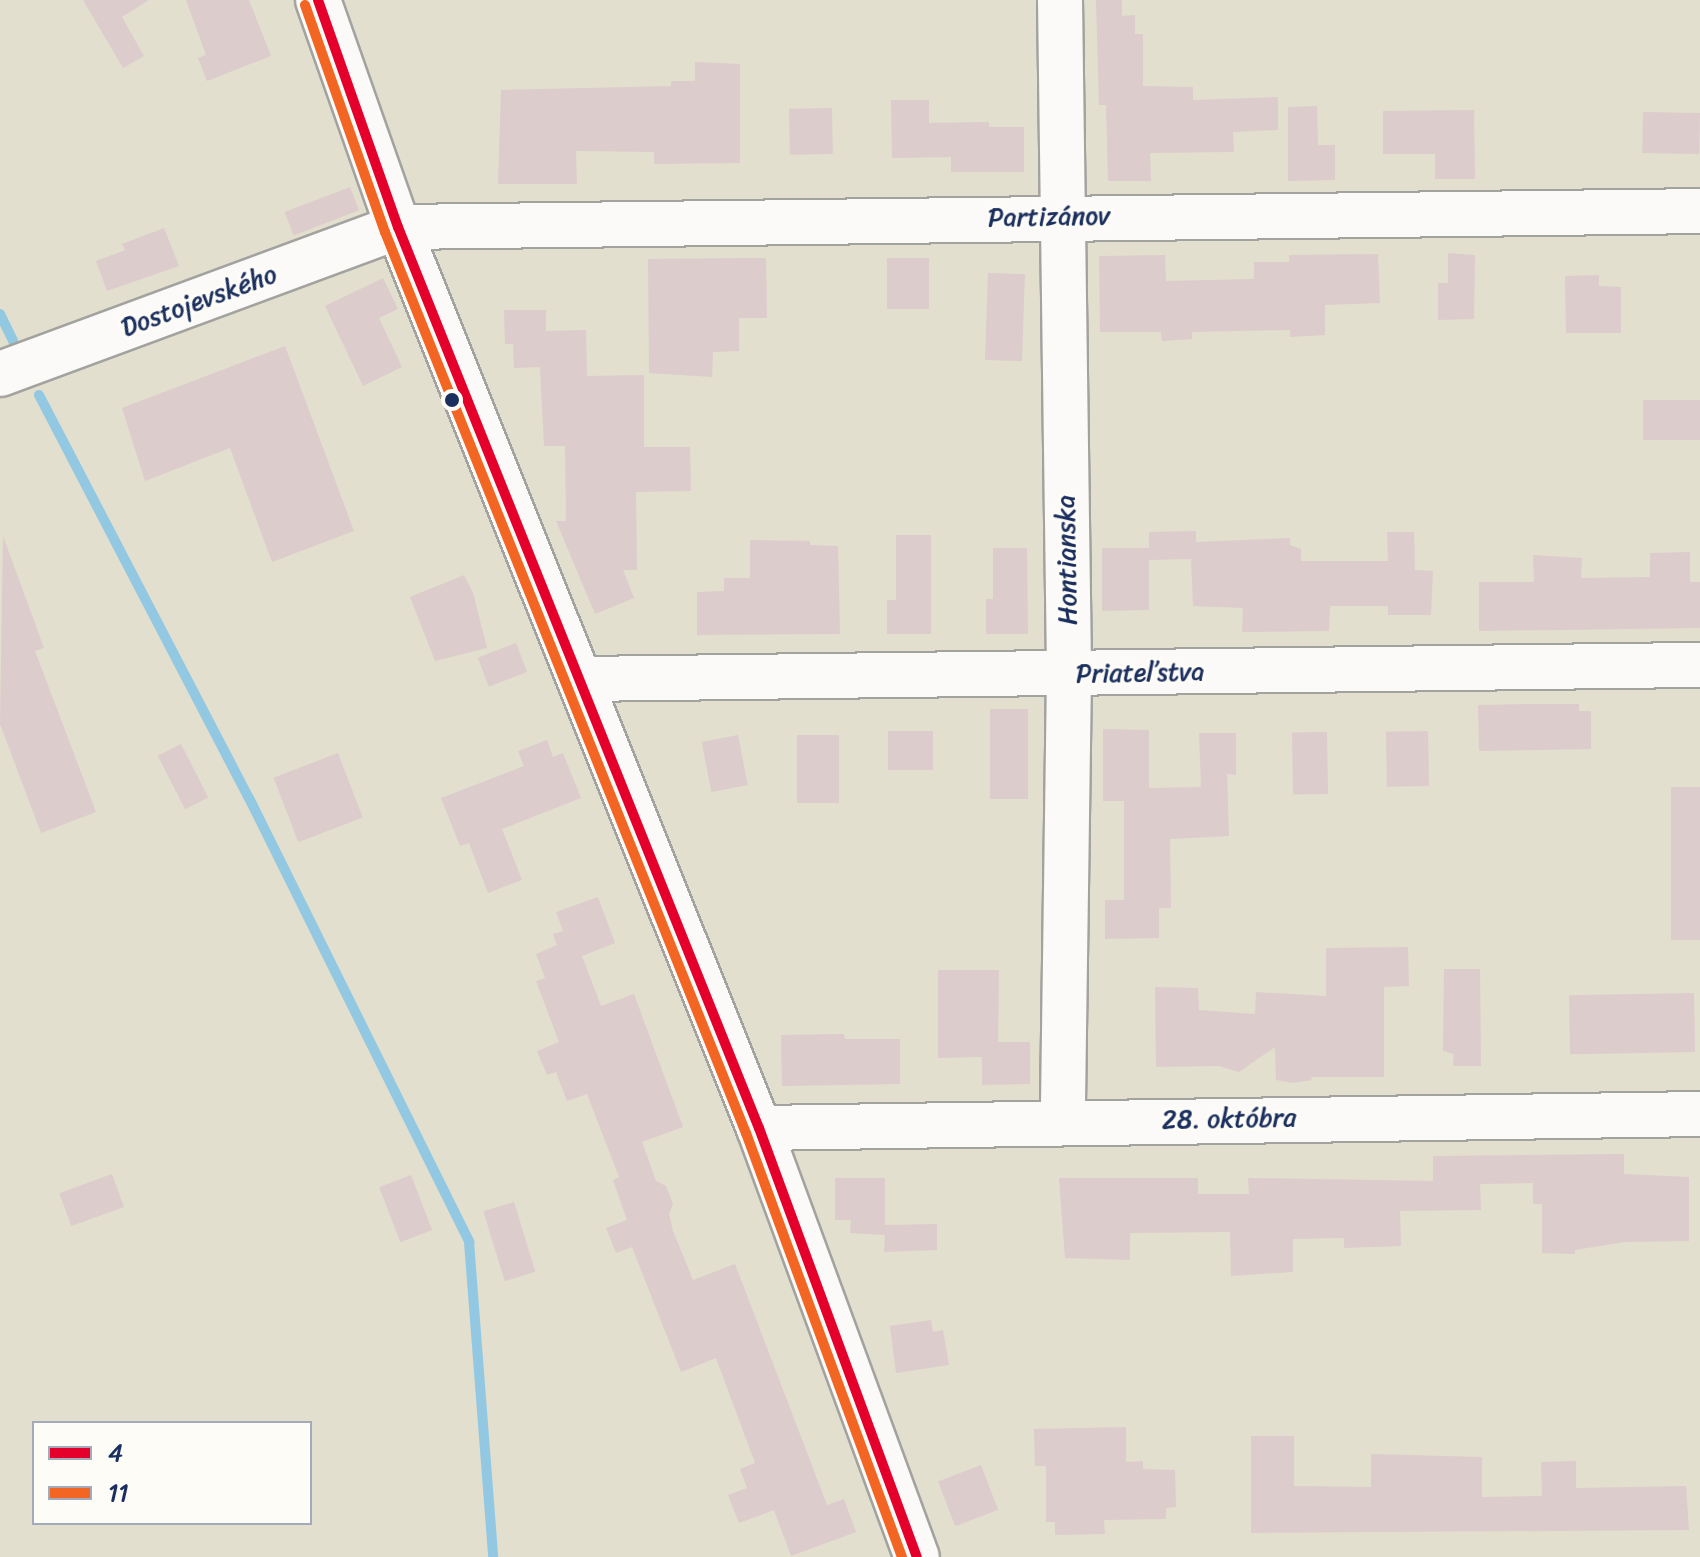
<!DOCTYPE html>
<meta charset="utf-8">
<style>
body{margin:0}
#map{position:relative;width:1700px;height:1557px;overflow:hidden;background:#e2dfce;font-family:Sriracha,sans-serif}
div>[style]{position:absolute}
.stream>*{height:10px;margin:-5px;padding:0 5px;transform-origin:5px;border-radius:5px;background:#92c8e1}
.building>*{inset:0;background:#dcc;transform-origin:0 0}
.roads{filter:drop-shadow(2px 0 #a2a29f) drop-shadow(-2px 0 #a2a29f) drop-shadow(0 2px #a2a29f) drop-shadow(0 -2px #a2a29f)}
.minor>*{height:44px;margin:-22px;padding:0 22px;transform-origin:22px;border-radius:22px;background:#fbfaf8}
.bus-1>*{height:10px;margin:-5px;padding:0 5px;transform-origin:5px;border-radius:5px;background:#e4002b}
.bus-2>*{height:10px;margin:-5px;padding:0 5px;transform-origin:5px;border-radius:5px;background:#f26522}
.dots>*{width:22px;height:22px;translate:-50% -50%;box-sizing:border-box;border:4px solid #fdfcf7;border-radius:50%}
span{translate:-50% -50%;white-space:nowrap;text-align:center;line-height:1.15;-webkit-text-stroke:6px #fdfcf7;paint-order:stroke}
.street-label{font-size:26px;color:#1b2f5e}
.legend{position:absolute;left:32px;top:1421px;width:280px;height:104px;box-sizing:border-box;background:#fdfcf7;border:2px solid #a3aaba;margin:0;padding:10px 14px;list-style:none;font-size:24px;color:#1b2f5e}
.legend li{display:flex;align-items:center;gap:16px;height:40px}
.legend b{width:40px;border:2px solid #a3aaba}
</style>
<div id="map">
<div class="stream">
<div style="left:0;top:314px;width:30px;rotate:64deg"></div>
<div style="left:39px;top:395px;width:454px;rotate:62.5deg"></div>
<div style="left:249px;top:798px;width:496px;rotate:63.6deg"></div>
<div style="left:469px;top:1242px;width:316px;rotate:85.6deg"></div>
</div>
<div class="building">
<div style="clip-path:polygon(83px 0,149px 0,122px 17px,144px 56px,123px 68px)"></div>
<div style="clip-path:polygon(186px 0,249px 0,271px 56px,207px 81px,198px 58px,206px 55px)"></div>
<div style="clip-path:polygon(1096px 0,1122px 0,1122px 16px,1135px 15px,1135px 34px,1143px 34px,1143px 86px,1193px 87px,1193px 100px,1278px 97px,1278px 130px,1233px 132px,1234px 152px,1150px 153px,1151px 181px,1108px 181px,1106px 105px,1099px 105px)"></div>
<div style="clip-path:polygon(695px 62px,740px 64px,740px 163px,654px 164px,654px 152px,576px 151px,577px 184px,498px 184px,501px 90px,671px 86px,671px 81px,695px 81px)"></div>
<div style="clip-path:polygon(891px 100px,929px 100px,929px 123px,989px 122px,989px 127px,1024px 127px,1024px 172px,951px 172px,951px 157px,892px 158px)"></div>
<div style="clip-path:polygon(1317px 106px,1318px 145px,1335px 145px,1335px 180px,1288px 181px,1288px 107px)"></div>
<div style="left:832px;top:108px;width:46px;height:43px;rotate:89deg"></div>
<div style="clip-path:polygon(1474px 110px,1475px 179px,1435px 179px,1435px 154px,1383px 154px,1383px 111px)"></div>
<div style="left:1643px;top:112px;width:57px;height:41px;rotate:1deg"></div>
<div style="left:350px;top:187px;width:25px;height:70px;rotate:69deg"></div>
<div style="clip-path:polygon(164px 228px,179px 266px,107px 291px,96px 261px,125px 250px,122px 244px)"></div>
<div style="clip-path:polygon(1448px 253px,1475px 255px,1474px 319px,1438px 320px,1438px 283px,1448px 283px)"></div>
<div style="clip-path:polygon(1378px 254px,1380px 303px,1325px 305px,1325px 335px,1290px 337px,1290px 330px,1192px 332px,1192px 339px,1162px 341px,1161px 332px,1100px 332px,1099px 256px,1165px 255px,1166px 281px,1254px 279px,1254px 262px,1289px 262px,1289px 255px)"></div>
<div style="clip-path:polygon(752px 258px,766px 258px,767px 318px,739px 318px,739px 351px,713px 352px,712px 377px,649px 373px,648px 259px)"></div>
<div style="left:887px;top:258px;width:42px;height:51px"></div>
<div style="left:988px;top:273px;width:37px;height:87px;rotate:2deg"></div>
<div style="clip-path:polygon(1599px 275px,1599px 286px,1621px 287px,1621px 333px,1566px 333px,1565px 276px)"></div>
<div style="clip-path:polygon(383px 278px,398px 309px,379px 318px,402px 367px,363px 386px,325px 306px)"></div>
<div style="clip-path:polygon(504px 310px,546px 310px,546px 331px,586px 330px,587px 376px,644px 375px,644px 447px,690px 447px,691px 491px,636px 492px,637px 570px,623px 570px,634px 598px,595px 614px,556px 521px,566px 521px,565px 446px,544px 446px,540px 367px,514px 368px,513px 344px,505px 344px)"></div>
<div style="clip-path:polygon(285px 346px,354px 531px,272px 562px,230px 448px,145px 481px,122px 408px)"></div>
<div style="left:1700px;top:400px;width:40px;height:57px;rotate:90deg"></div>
<div style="clip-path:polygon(1196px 531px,1196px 542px,1290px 538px,1290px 545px,1301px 549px,1301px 561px,1388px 561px,1387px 532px,1414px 532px,1415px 570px,1433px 571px,1431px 615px,1388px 615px,1388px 606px,1330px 606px,1329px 631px,1242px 632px,1243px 608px,1193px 606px,1191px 559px,1149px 560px,1149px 610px,1102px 611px,1102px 548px,1149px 548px,1149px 532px)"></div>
<div style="clip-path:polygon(896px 535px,931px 535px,931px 634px,887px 634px,887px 600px,896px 600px)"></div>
<div style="clip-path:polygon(3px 536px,44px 648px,35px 651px,96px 812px,41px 833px,0 724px)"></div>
<div style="clip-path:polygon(750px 540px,810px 541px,810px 545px,838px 546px,840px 634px,697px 635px,697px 592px,724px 591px,724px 578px,750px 578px)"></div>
<div style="clip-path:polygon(993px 548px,1027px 548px,1028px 634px,986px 634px,986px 599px,993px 599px)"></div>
<div style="clip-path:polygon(1690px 552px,1690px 582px,1700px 582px,1700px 628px,1479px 631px,1479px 582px,1534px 582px,1533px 555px,1582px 558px,1581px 578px,1650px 577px,1650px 553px)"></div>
<div style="clip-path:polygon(464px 575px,473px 593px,487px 648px,435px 661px,410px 597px)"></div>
<div style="left:516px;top:643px;width:31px;height:41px;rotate:69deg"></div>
<div style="clip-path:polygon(1526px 704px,1579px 704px,1579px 711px,1591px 711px,1591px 749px,1479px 751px,1478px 705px)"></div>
<div style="left:990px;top:709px;width:38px;height:90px"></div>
<div style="clip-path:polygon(1103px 729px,1149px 730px,1149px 788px,1201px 787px,1199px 733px,1236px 733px,1236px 775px,1227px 774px,1229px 836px,1170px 839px,1171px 908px,1159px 908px,1159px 938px,1105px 939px,1105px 900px,1124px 900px,1124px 801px,1103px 801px)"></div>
<div style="left:933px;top:731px;width:39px;height:45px;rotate:90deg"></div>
<div style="left:1428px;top:731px;width:55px;height:42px;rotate:89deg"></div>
<div style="left:1327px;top:732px;width:62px;height:35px;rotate:89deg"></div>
<div style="left:738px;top:735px;width:51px;height:37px;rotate:79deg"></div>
<div style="left:797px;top:735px;width:42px;height:68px"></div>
<div style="clip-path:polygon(547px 740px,553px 757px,563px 753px,581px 798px,502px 829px,522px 880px,488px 893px,469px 843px,460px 846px,441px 798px,524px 766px,518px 751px)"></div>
<div style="left:181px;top:744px;width:60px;height:26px;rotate:63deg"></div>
<div style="left:338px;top:753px;width:69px;height:69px;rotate:69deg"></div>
<div style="left:1671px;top:787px;width:29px;height:153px"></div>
<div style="clip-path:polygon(598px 897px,615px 943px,582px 956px,601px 1006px,634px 994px,683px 1127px,642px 1142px,656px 1181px,666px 1186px,673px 1204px,669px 1214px,673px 1231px,693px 1280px,735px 1264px,827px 1505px,844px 1499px,856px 1532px,791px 1556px,774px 1510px,739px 1523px,728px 1495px,747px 1488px,740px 1469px,755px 1463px,716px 1358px,681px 1372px,632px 1247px,616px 1253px,606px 1228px,627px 1220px,613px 1180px,619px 1177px,587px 1094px,567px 1101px,556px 1072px,547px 1075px,537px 1051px,559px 1042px,536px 981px,545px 978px,536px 954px,557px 945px,553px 934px,563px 931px,556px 912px)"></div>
<div style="clip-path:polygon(1408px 947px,1409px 986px,1384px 987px,1384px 1077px,1311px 1077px,1312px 1080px,1293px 1083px,1276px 1080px,1275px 1047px,1239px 1072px,1219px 1066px,1156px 1067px,1155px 987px,1198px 988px,1199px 1010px,1255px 1014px,1256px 992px,1326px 996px,1326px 948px)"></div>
<div style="clip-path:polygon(1444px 969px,1480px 969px,1481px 1066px,1453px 1066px,1454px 1054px,1443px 1051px)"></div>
<div style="clip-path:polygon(938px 970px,999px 970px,998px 1042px,1030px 1042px,1030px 1084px,982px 1085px,982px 1057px,938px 1058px)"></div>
<div style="left:1694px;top:993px;width:59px;height:125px;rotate:89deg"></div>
<div style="clip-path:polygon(844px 1034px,845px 1039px,900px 1039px,900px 1084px,782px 1086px,781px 1035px)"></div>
<div style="clip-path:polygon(1624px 1154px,1624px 1174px,1689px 1177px,1689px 1241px,1625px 1242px,1575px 1250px,1575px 1254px,1542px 1253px,1542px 1204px,1533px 1204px,1533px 1183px,1480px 1184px,1481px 1210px,1400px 1211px,1401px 1246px,1344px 1248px,1344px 1238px,1293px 1239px,1293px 1272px,1231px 1276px,1230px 1232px,1130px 1233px,1130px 1260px,1065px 1258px,1059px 1178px,1198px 1178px,1198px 1194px,1249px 1194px,1248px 1178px,1433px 1181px,1433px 1156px)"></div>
<div style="left:112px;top:1174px;width:35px;height:56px;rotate:70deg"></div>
<div style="left:411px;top:1175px;width:59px;height:34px;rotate:69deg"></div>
<div style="clip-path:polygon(835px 1178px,885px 1178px,885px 1229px,885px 1225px,937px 1224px,937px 1250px,884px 1252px,885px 1235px,850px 1233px,851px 1220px,835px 1220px)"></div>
<div style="left:514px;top:1202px;width:73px;height:32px;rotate:73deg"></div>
<div style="clip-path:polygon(931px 1320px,933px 1332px,943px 1330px,949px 1365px,896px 1373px,890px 1326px)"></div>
<div style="clip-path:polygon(1126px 1427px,1126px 1462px,1143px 1461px,1143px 1469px,1175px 1470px,1176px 1507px,1166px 1508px,1166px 1519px,1104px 1520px,1105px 1534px,1055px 1535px,1055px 1522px,1046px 1522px,1046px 1466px,1035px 1466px,1034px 1429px)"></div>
<div style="clip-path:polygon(1251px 1436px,1294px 1436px,1294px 1486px,1371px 1487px,1371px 1454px,1482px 1457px,1482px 1497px,1542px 1496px,1541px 1462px,1576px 1461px,1576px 1488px,1686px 1486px,1689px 1530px,1251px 1533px)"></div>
<div style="left:981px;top:1465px;width:48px;height:46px;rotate:69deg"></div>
</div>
<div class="roads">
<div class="minor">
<div style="left:318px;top:0;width:241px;rotate:70.6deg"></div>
<div style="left:398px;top:227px;width:971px;rotate:68.17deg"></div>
<div style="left:759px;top:1128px;width:457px;rotate:69.8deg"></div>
<div style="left:1060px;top:0;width:674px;rotate:89.23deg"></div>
<div style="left:1069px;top:674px;width:447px;rotate:90.8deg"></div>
<div style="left:0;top:374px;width:424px;rotate:-20.3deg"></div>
<div style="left:398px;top:227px;width:1302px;rotate:-0.7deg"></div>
<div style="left:580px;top:679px;width:1120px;rotate:-0.72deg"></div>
<div style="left:759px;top:1128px;width:941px;rotate:-0.85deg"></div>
</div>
</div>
<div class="bus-1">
<div style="left:318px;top:0;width:241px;rotate:70.6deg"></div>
<div style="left:398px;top:227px;width:971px;rotate:68.17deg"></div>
<div style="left:759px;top:1128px;width:457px;rotate:69.8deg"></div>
</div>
<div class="bus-2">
<div style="left:305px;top:5px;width:241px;rotate:70.6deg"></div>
<div style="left:385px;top:232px;width:971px;rotate:68.17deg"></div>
<div style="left:746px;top:1133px;width:452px;rotate:69.8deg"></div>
</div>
<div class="dots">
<div style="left:452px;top:400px;background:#1b2f5e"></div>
</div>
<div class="street-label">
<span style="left:1049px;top:217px;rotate:-1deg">Partizánov</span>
<span style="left:199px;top:301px;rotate:-20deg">Dostojevského</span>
<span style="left:1067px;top:560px;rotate:-91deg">Hontianska</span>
<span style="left:1140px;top:673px;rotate:-1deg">Priateľstva</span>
<span style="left:1229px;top:1119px;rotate:-1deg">28. októbra</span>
</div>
<ul class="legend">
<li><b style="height:10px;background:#e4002b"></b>4</li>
<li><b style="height:10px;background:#f26522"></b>11</li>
</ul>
</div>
